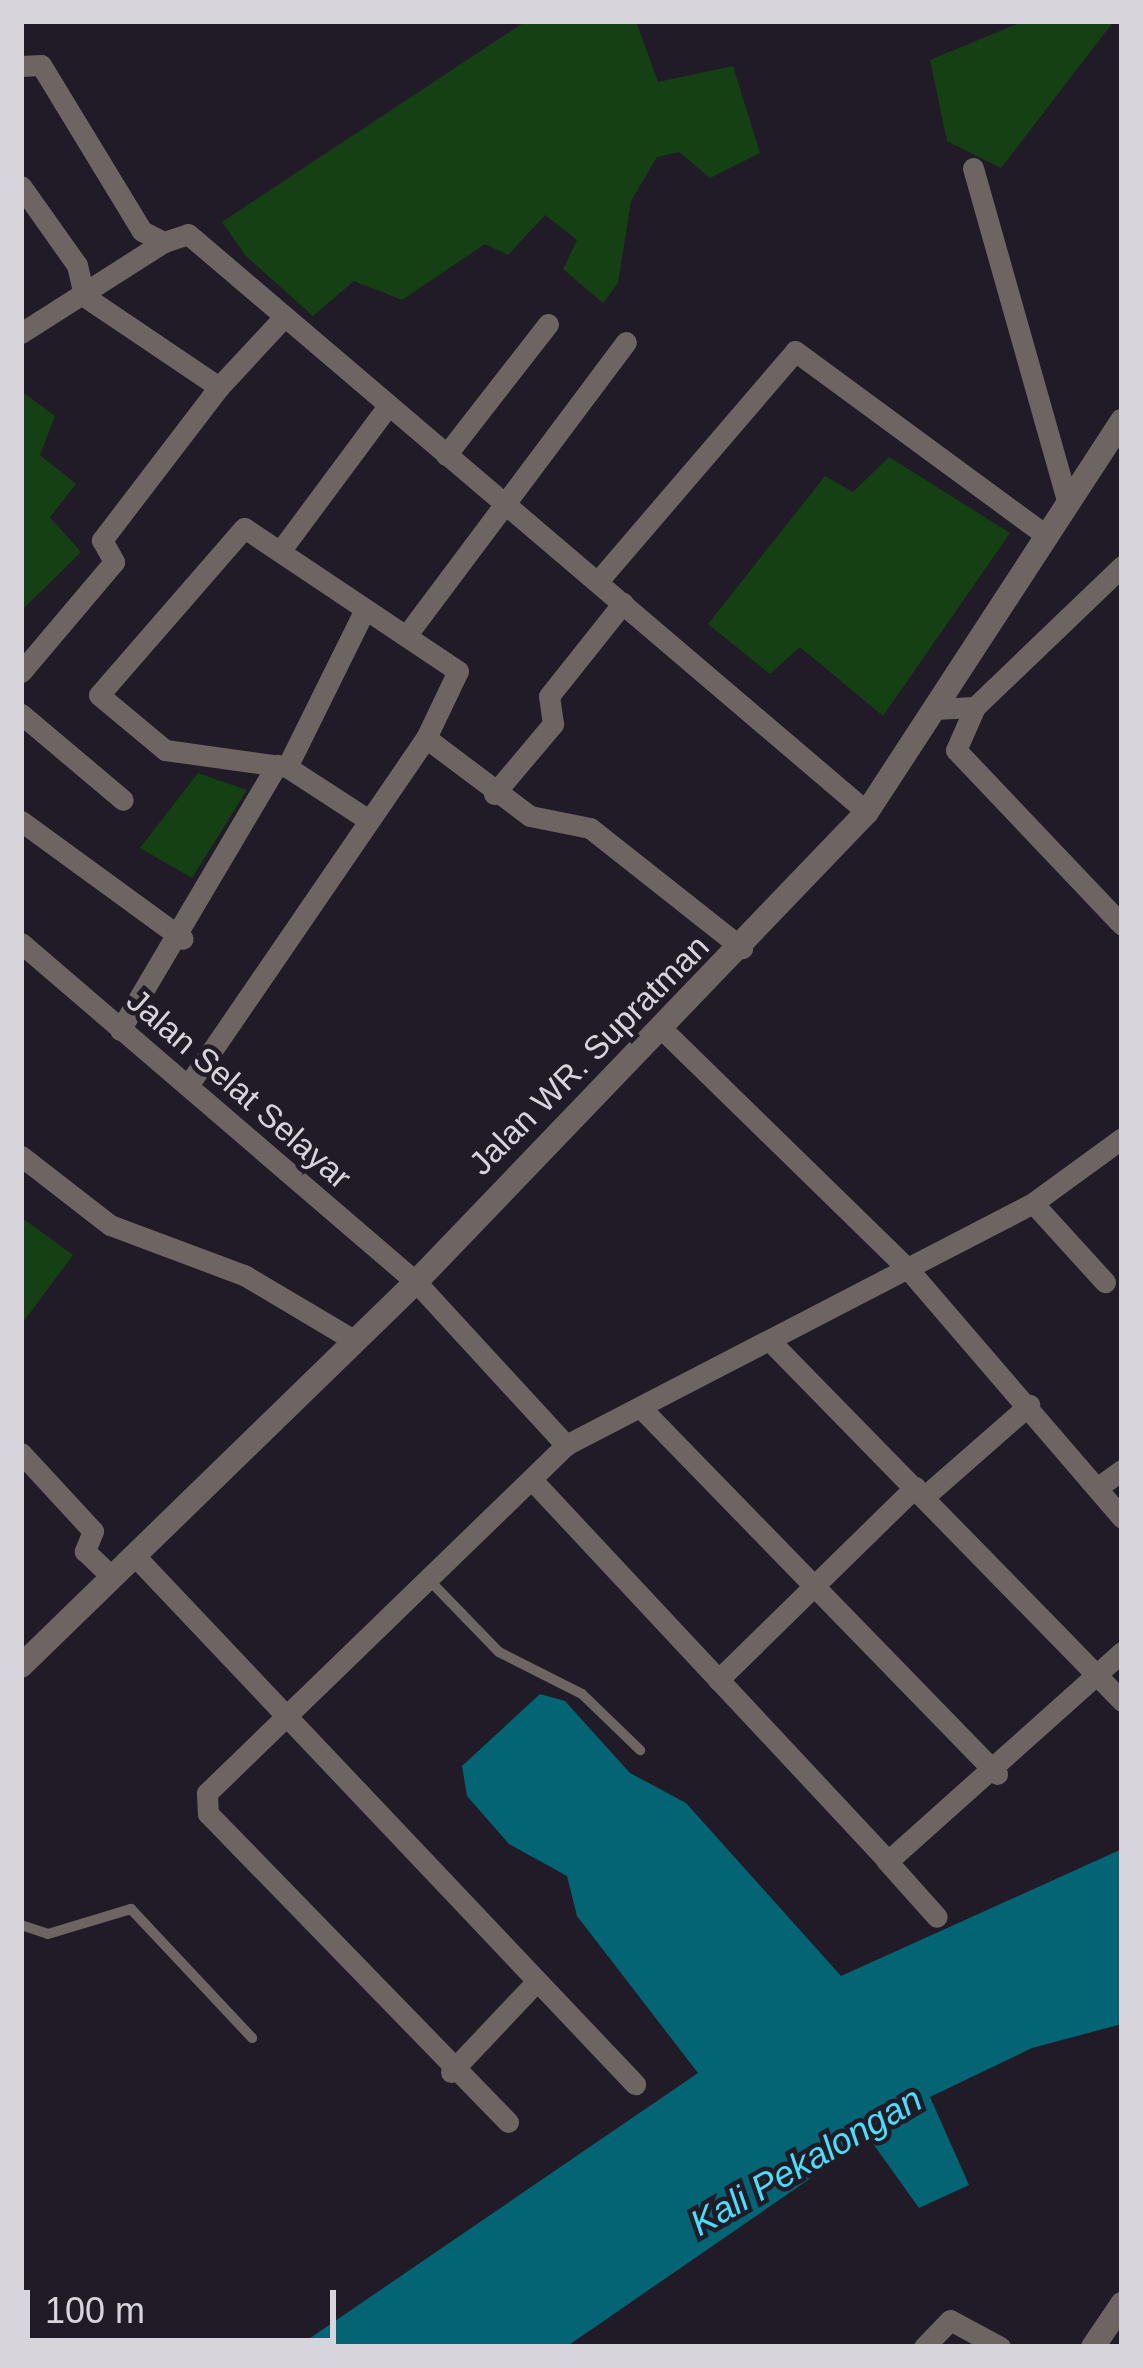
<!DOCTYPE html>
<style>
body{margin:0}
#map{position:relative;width:1143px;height:2368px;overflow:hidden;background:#211b27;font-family:Helvetica,sans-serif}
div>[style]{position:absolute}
.green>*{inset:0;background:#144013}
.water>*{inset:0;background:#036573}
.service>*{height:10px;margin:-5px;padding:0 5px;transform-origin:5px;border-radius:5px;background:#6d6562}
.minor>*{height:21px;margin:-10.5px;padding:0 10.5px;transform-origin:10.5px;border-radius:10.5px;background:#6d6562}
.tertiary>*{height:24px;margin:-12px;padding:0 12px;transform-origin:12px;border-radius:12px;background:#6d6562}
span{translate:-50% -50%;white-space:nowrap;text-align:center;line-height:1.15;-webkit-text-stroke:9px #211b27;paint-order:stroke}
.street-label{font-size:33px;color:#d7d4dc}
.water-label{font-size:36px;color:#45e0fb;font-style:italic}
.frame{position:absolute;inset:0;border:24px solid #d7d4dc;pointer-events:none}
.scale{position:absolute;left:24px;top:2290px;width:312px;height:54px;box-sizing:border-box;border:6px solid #d7d4dc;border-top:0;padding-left:15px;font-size:36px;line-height:42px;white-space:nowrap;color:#d7d4dc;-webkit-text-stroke:9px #211b27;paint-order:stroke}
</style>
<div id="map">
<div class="green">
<div style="clip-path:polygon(526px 21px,636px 21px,658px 82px,733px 66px,760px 153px,710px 178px,679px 152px,657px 157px,631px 201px,618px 283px,603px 303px,563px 269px,577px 240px,545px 215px,508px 255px,485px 244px,402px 300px,354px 281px,313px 316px,246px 256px,222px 222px)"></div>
<div style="clip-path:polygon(1024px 21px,1114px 21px,1001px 168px,947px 141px,930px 60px)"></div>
<div style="clip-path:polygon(21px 391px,55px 416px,40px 455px,76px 484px,50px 517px,81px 552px,21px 611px)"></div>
<div style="clip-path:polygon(889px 457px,1010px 533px,883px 716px,800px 647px,770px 674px,708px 624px,825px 476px,853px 492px)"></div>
<div style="clip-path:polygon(198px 773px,247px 790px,192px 878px,140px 848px)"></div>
<div style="clip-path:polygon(21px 1217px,73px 1255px,21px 1325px)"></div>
</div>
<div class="water">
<div style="clip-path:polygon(540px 1694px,565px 1701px,630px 1773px,686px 1803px,841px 1976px,1122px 1849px,1122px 2024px,1032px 2048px,930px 2097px,969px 2185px,919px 2208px,869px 2138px,566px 2347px,297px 2347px,698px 2073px,577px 1916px,567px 1876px,509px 1844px,467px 1796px,462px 1766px)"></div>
</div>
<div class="service">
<div style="left:433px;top:1584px;width:95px;rotate:45.9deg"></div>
<div style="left:499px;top:1652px;width:93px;rotate:26.8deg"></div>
<div style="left:582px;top:1694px;width:81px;rotate:44deg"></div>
<div style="left:21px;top:1925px;width:28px;rotate:18deg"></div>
<div style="left:48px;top:1934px;width:87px;rotate:-16.8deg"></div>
<div style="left:131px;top:1909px;width:177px;rotate:46.8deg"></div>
</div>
<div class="minor">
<div style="left:21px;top:66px;width:20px;rotate:-3deg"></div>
<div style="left:41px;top:65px;width:194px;rotate:58.7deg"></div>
<div style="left:142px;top:231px;width:25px;rotate:27deg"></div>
<div style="left:164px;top:242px;width:25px;rotate:-18deg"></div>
<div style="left:188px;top:234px;width:892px;rotate:40.41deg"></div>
<div style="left:973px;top:168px;width:346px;rotate:74.2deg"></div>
<div style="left:21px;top:186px;width:97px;rotate:54.7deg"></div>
<div style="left:77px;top:265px;width:32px;rotate:77deg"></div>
<div style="left:84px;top:296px;width:163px;rotate:34deg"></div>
<div style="left:219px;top:387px;width:193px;rotate:127.4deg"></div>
<div style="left:102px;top:540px;width:25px;rotate:61deg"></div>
<div style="left:114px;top:562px;width:144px;rotate:130.2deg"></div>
<div style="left:21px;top:333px;width:169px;rotate:-32.5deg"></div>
<div style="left:219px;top:387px;width:96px;rotate:-47.1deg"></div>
<div style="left:446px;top:455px;width:166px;rotate:-52.1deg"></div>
<div style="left:281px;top:550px;width:179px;rotate:-53.4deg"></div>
<div style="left:599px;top:580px;width:301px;rotate:-49.4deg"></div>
<div style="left:795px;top:351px;width:313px;rotate:36.3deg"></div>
<div style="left:406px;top:636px;width:367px;rotate:-53.2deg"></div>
<div style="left:975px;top:707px;width:47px;rotate:113.8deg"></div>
<div style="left:956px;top:750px;width:241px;rotate:46.5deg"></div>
<div style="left:934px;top:709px;width:41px;rotate:-2.8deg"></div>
<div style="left:975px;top:707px;width:204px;rotate:-43.8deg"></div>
<div style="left:21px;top:714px;width:133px;rotate:40.1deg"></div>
<div style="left:426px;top:738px;width:130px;rotate:36.9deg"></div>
<div style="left:530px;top:816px;width:61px;rotate:11.3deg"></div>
<div style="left:590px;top:828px;width:194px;rotate:38.3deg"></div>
<div style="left:287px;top:767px;width:92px;rotate:33deg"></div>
<div style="left:494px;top:794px;width:92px;rotate:-49.9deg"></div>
<div style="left:553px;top:724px;width:28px;rotate:-98deg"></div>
<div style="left:549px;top:696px;width:119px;rotate:-51.5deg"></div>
<div style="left:21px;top:821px;width:200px;rotate:36.1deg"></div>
<div style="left:21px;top:943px;width:521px;rotate:40.64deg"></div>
<div style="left:416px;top:1282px;width:222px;rotate:47.4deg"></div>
<div style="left:662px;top:1029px;width:344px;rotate:44.3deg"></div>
<div style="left:908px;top:1269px;width:328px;rotate:49.3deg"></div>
<div style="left:120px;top:1030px;width:308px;rotate:-59.4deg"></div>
<div style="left:189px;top:1084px;width:419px;rotate:-55.6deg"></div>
<div style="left:426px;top:738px;width:74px;rotate:-64.5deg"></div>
<div style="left:458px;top:671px;width:257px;rotate:-146.2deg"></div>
<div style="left:244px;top:528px;width:221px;rotate:131deg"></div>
<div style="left:99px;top:695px;width:86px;rotate:39.8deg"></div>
<div style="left:165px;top:750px;width:123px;rotate:7.9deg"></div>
<div style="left:287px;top:767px;width:172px;rotate:-63.7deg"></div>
<div style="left:21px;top:1156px;width:113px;rotate:37.8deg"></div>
<div style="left:110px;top:1225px;width:143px;rotate:20.5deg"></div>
<div style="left:244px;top:1275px;width:129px;rotate:30.7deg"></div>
<div style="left:1033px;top:1203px;width:107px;rotate:47.7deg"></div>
<div style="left:772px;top:1343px;width:501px;rotate:45.65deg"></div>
<div style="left:640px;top:1407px;width:512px;rotate:45.79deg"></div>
<div style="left:21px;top:1453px;width:106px;rotate:47.3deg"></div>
<div style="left:93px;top:1531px;width:22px;rotate:112deg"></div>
<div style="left:85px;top:1551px;width:36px;rotate:44deg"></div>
<div style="left:533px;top:1481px;width:520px;rotate:46.95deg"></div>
<div style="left:888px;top:1861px;width:314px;rotate:-41.8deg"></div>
<div style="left:1097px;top:1488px;width:31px;rotate:-36deg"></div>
<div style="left:924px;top:1497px;width:140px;rotate:-41.2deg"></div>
<div style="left:134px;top:1555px;width:729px;rotate:46.56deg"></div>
<div style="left:718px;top:1680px;width:276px;rotate:-44.4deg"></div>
<div style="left:886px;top:1860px;width:76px;rotate:48.2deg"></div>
<div style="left:451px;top:2072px;width:124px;rotate:-46.6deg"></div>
<div style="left:508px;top:2122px;width:430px;rotate:-134.2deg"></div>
<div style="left:208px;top:1814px;width:21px;rotate:-93deg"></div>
<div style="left:207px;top:1793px;width:500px;rotate:-44.1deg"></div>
<div style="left:566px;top:1445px;width:526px;rotate:-27.39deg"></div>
<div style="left:1033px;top:1203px;width:110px;rotate:-36.1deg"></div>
<div style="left:924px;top:2347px;width:37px;rotate:-46deg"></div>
<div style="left:950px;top:2320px;width:57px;rotate:28.4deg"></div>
</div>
<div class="tertiary">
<div style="left:21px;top:1666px;width:551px;rotate:-44.19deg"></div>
<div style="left:416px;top:1282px;width:651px;rotate:-46.18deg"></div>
<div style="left:867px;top:812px;width:467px;rotate:-56.9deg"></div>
<div style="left:1093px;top:2347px;width:52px;rotate:-56deg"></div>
</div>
<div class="street-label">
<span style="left:589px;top:1055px;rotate:-45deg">Jalan WR. Supratman</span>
<span style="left:239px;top:1089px;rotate:41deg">Jalan Selat Selayar</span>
</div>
<div class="water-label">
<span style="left:806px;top:2161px;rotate:-30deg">Kali Pekalongan</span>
</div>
<div class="frame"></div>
<div class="scale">100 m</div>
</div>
